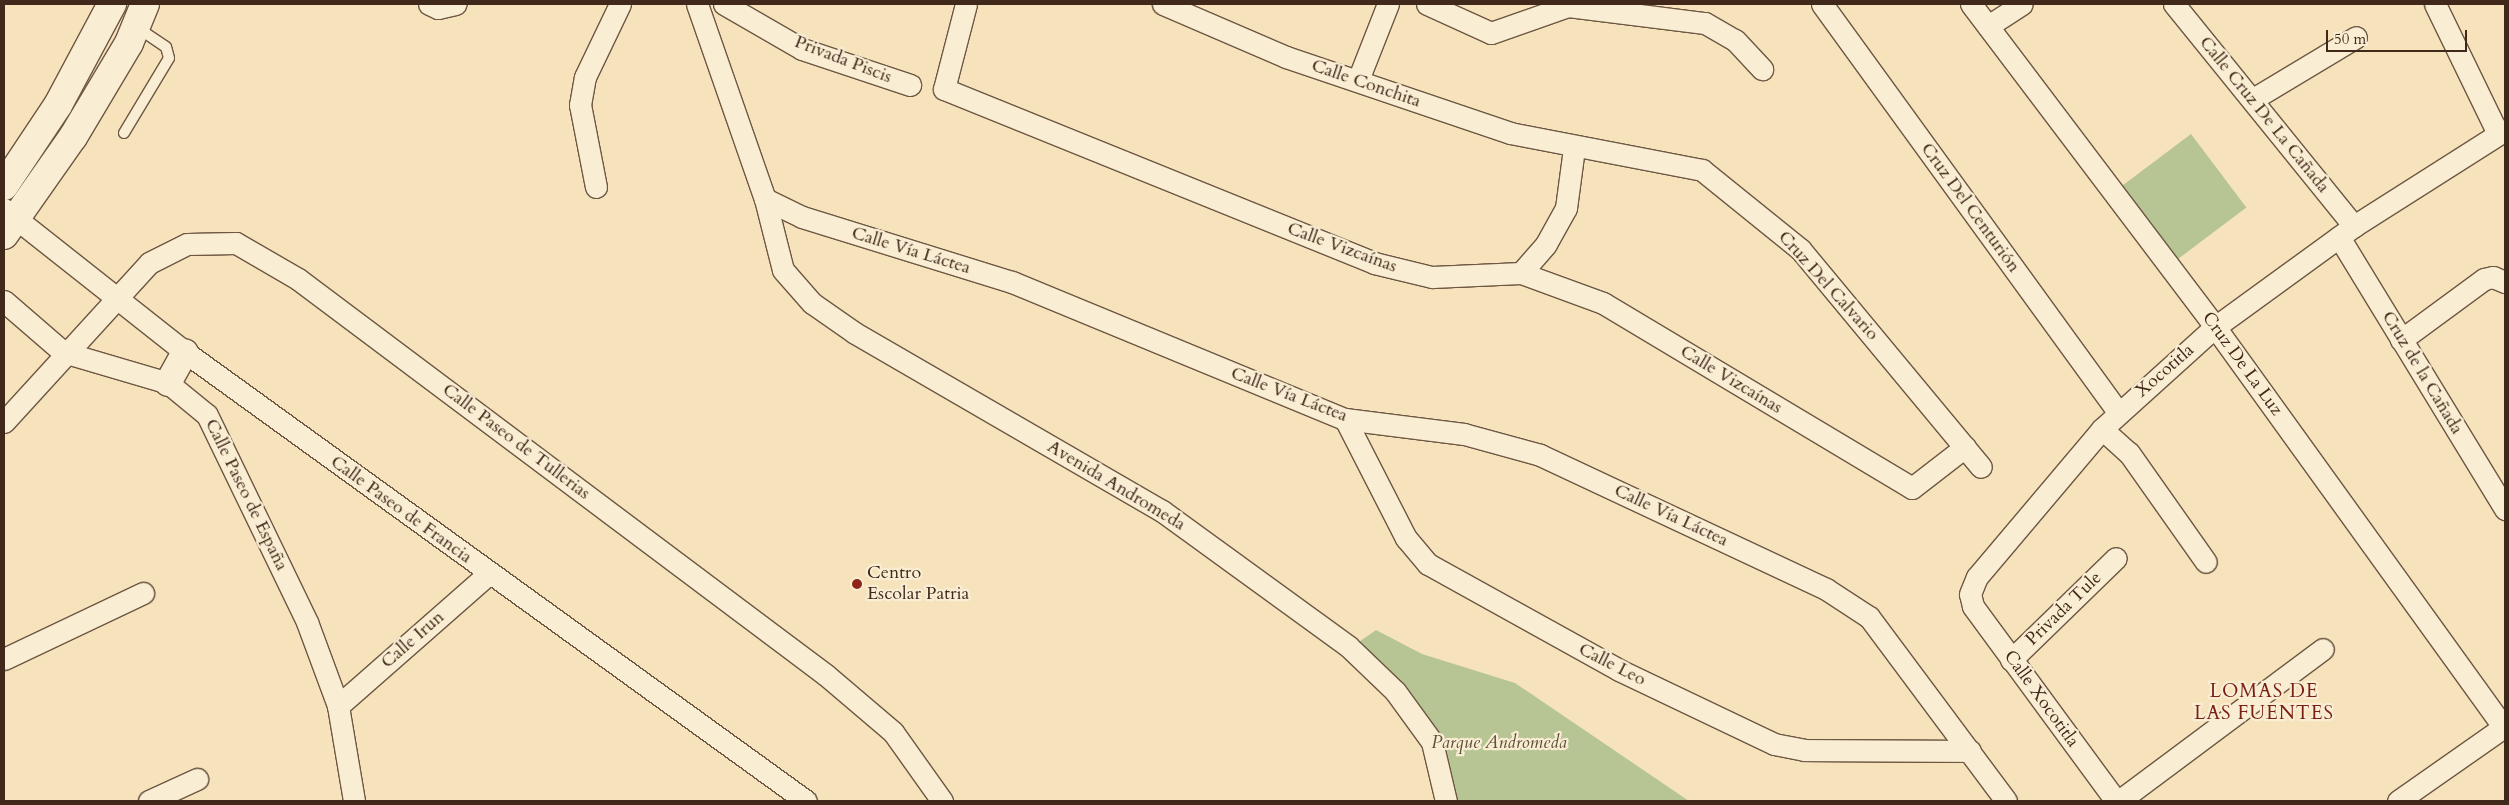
<!DOCTYPE html>
<meta charset="utf-8">
<style>
body{margin:0}
#map{position:relative;width:2509px;height:805px;overflow:hidden;background:#f6e3bc;font-family:Cardo,serif}
div>[style]{position:absolute}
.green>*{inset:0;background:#b7c594;transform-origin:0 0}
.roads{filter:drop-shadow(1px 0 #6e5743) drop-shadow(-1px 0 #6e5743) drop-shadow(0 1px #6e5743) drop-shadow(0 -1px #6e5743)}
.service>*{height:10px;margin:-5px;padding:0 5px;transform-origin:5px;border-radius:5px;background:#f9edd3}
.minor>*{height:21px;margin:-10.5px;padding:0 10.5px;transform-origin:10.5px;border-radius:10.5px;background:#f9edd3}
.tertiary>*{height:26px;margin:-13px;padding:0 13px;transform-origin:13px;border-radius:13px;background:#f9edd3}
.secondary>*{height:28px;margin:-14px;padding:0 14px;transform-origin:14px;border-radius:14px;background:#f9edd3}
.dots>*{width:14px;height:14px;translate:-50% -50%;box-sizing:border-box;border:2px solid #f9edd3;border-radius:50%}
span{translate:-50% -50%;white-space:nowrap;text-align:center;line-height:1.15;-webkit-text-stroke:4.5px #f9edd3;paint-order:stroke}
.street-label{font-size:18px;color:#40281b}
.poi-label{font-size:18px;color:#40281b}
.left{translate:0 -50%;text-align:left}
.park-label{font-size:18px;color:#5e4f39;font-style:italic}
.neighbourhood-label{font-size:19px;color:#7a1f14;letter-spacing:1px}
.frame{position:absolute;inset:0;border:5px solid #40281b;pointer-events:none}
.scale{position:absolute;left:2326px;top:30px;width:141px;height:22px;box-sizing:border-box;border:2px solid #40281b;border-top:0;padding-left:6px;font-size:15px;line-height:18px;white-space:nowrap;color:#40281b;-webkit-text-stroke:4px #f9edd3;paint-order:stroke}
</style>
<div id="map">
<div class="green">
<div style="left:2191px;top:134px;width:92px;height:87px;rotate:53deg"></div>
<div style="clip-path:polygon(1376px 630px,1422px 654px,1515px 683px,1689px 801px,1449px 801px,1439px 742px,1359px 642px)"></div>
</div>
<div class="roads">
<div class="service">
<div style="left:124px;top:133px;width:87px;rotate:-59deg"></div>
<div style="left:169px;top:58px;width:11px;rotate:-105deg"></div>
<div style="left:166px;top:47px;width:36px;rotate:-146deg"></div>
</div>
<div class="minor">
<div style="left:429px;top:4px;width:10px;rotate:24deg"></div>
<div style="left:438px;top:8px;width:18px;rotate:-13deg"></div>
<div style="left:697px;top:4px;width:207px;rotate:70.8deg"></div>
<div style="left:765px;top:199px;width:73px;rotate:75.8deg"></div>
<div style="left:783px;top:270px;width:44px;rotate:48.7deg"></div>
<div style="left:812px;top:303px;width:52px;rotate:34.9deg"></div>
<div style="left:855px;top:333px;width:355px;rotate:30.1deg"></div>
<div style="left:1162px;top:511px;width:230px;rotate:36deg"></div>
<div style="left:1348px;top:646px;width:65px;rotate:43.8deg"></div>
<div style="left:1395px;top:691px;width:63px;rotate:54deg"></div>
<div style="left:1432px;top:742px;width:61px;rotate:76.7deg"></div>
<div style="left:724px;top:4px;width:90px;rotate:30deg"></div>
<div style="left:802px;top:49px;width:114px;rotate:18.4deg"></div>
<div style="left:966px;top:4px;width:88px;rotate:104.5deg"></div>
<div style="left:944px;top:89px;width:464px;rotate:22deg"></div>
<div style="left:1374px;top:263px;width:60px;rotate:13.6deg"></div>
<div style="left:1432px;top:277px;width:89px;rotate:-2.6deg"></div>
<div style="left:1521px;top:273px;width:87px;rotate:20.1deg"></div>
<div style="left:1603px;top:303px;width:360px;rotate:30.9deg"></div>
<div style="left:1912px;top:488px;width:67px;rotate:-37.7deg"></div>
<div style="left:1163px;top:4px;width:134px;rotate:23.3deg"></div>
<div style="left:1286px;top:57px;width:237px;rotate:18.7deg"></div>
<div style="left:1510px;top:133px;width:196px;rotate:10.9deg"></div>
<div style="left:1702px;top:170px;width:126px;rotate:38.9deg"></div>
<div style="left:1800px;top:249px;width:283px;rotate:50.3deg"></div>
<div style="left:1427px;top:4px;width:70px;rotate:24.4deg"></div>
<div style="left:1491px;top:33px;width:82px;rotate:-19.3deg"></div>
<div style="left:1568px;top:6px;width:138px;rotate:7.1deg"></div>
<div style="left:1705px;top:23px;width:34px;rotate:30deg"></div>
<div style="left:1735px;top:40px;width:40px;rotate:47deg"></div>
<div style="left:1822px;top:4px;width:504px;rotate:54.04deg"></div>
<div style="left:1971px;top:4px;width:405px;rotate:52.9deg"></div>
<div style="left:2215px;top:327px;width:496px;rotate:54.2deg"></div>
<div style="left:2174px;top:4px;width:286px;rotate:51deg"></div>
<div style="left:2435px;top:4px;width:144px;rotate:64.1deg"></div>
<div style="left:1988px;top:26px;width:40px;rotate:-32.9deg"></div>
<div style="left:1358px;top:80px;width:82px;rotate:-68.5deg"></div>
<div style="left:2253px;top:99px;width:120px;rotate:-31deg"></div>
<div style="left:596px;top:187px;width:84px;rotate:-101deg"></div>
<div style="left:580px;top:105px;width:28px;rotate:-80deg"></div>
<div style="left:585px;top:77px;width:81px;rotate:-64.4deg"></div>
<div style="left:765px;top:199px;width:41px;rotate:25.9deg"></div>
<div style="left:802px;top:217px;width:220px;rotate:17.2deg"></div>
<div style="left:1012px;top:282px;width:360px;rotate:22.4deg"></div>
<div style="left:1345px;top:419px;width:120px;rotate:7.2deg"></div>
<div style="left:1464px;top:434px;width:79px;rotate:15.4deg"></div>
<div style="left:1540px;top:455px;width:316px;rotate:25.1deg"></div>
<div style="left:1826px;top:589px;width:51px;rotate:33.1deg"></div>
<div style="left:1869px;top:617px;width:229px;rotate:53.3deg"></div>
<div style="left:4px;top:209px;width:231px;rotate:38.3deg"></div>
<div style="left:185px;top:352px;width:766px;rotate:35.87deg"></div>
<div style="left:2339px;top:237px;width:319px;rotate:58.6deg"></div>
<div style="left:1521px;top:273px;width:38px;rotate:-49deg"></div>
<div style="left:1546px;top:244px;width:41px;rotate:-60.9deg"></div>
<div style="left:1566px;top:208px;width:61px;rotate:-82.4deg"></div>
<div style="left:4px;top:301px;width:78px;rotate:40.8deg"></div>
<div style="left:63px;top:352px;width:109px;rotate:16.4deg"></div>
<div style="left:168px;top:383px;width:50px;rotate:39.4deg"></div>
<div style="left:207px;top:415px;width:230px;rotate:64.2deg"></div>
<div style="left:307px;top:622px;width:90px;rotate:69.7deg"></div>
<div style="left:338px;top:706px;width:96px;rotate:80.4deg"></div>
<div style="left:2401px;top:340px;width:103px;rotate:-36.3deg"></div>
<div style="left:2484px;top:279px;width:9px;rotate:-13deg"></div>
<div style="left:2493px;top:277px;width:13px;rotate:23deg"></div>
<div style="left:1345px;top:419px;width:134px;rotate:62.9deg"></div>
<div style="left:1406px;top:538px;width:34px;rotate:50deg"></div>
<div style="left:1428px;top:564px;width:218px;rotate:29deg"></div>
<div style="left:1619px;top:670px;width:172px;rotate:25.5deg"></div>
<div style="left:1774px;top:744px;width:31px;rotate:11deg"></div>
<div style="left:1804px;top:750px;width:166px;rotate:0.3deg"></div>
<div style="left:4px;top:422px;width:215px;rotate:-47.6deg"></div>
<div style="left:149px;top:263px;width:42px;rotate:-26.6deg"></div>
<div style="left:187px;top:244px;width:49px;rotate:-1.2deg"></div>
<div style="left:236px;top:243px;width:72px;rotate:30.1deg"></div>
<div style="left:298px;top:279px;width:660px;rotate:36.87deg"></div>
<div style="left:826px;top:675px;width:88px;rotate:40.4deg"></div>
<div style="left:893px;top:732px;width:85px;rotate:54.6deg"></div>
<div style="left:2102px;top:429px;width:36px;rotate:42deg"></div>
<div style="left:2129px;top:453px;width:133px;rotate:54.8deg"></div>
<div style="left:4px;top:659px;width:154px;rotate:-25.4deg"></div>
<div style="left:2011px;top:660px;width:146px;rotate:-44.2deg"></div>
<div style="left:338px;top:706px;width:200px;rotate:-41.3deg"></div>
<div style="left:149px;top:801px;width:53px;rotate:-24.6deg"></div>
<div style="left:2116px;top:801px;width:242px;rotate:-126.3deg"></div>
<div style="left:1973px;top:606px;width:12px;rotate:-104deg"></div>
<div style="left:1970px;top:594px;width:18px;rotate:-68deg"></div>
<div style="left:1977px;top:577px;width:194px;rotate:-49.8deg"></div>
<div style="left:2102px;top:429px;width:152px;rotate:-42.1deg"></div>
<div style="left:2215px;top:327px;width:172px;rotate:-36deg"></div>
<div style="left:2354px;top:226px;width:179px;rotate:-32.4deg"></div>
<div style="left:2119px;top:801px;width:254px;rotate:-36.7deg"></div>
<div style="left:2398px;top:801px;width:131px;rotate:-35deg"></div>
</div>
<div class="tertiary">
<div style="left:168px;top:383px;width:35px;rotate:-61deg"></div>
</div>
<div class="secondary">
<div style="left:4px;top:186px;width:97px;rotate:-56.3deg"></div>
<div style="left:58px;top:105px;width:115px;rotate:-61.9deg"></div>
<div style="left:4px;top:235px;width:120px;rotate:-54.9deg"></div>
<div style="left:73px;top:137px;width:109px;rotate:-59.2deg"></div>
<div style="left:129px;top:43px;width:42px;rotate:-67.7deg"></div>
</div>
</div>
<div class="dots">
<div style="left:857px;top:584px;background:#8f2418"></div>
</div>
<div class="street-label">
<span style="left:843px;top:60px;rotate:21deg">Privada Piscis</span>
<span style="left:1366px;top:84px;rotate:19deg">Calle Conchita</span>
<span style="left:2264px;top:115px;rotate:51deg">Calle Cruz De La Cañada</span>
<span style="left:1970px;top:208px;rotate:54deg">Cruz Del Centurión</span>
<span style="left:1342px;top:248px;rotate:20deg">Calle Vizcaínas</span>
<span style="left:911px;top:251px;rotate:17deg">Calle Vía Láctea</span>
<span style="left:1828px;top:286px;rotate:48deg">Cruz Del Calvario</span>
<span style="left:2242px;top:364px;rotate:54deg">Cruz De La Luz</span>
<span style="left:2165px;top:371px;rotate:-41deg">Xocotitla</span>
<span style="left:2422px;top:373px;rotate:59deg">Cruz de la Cañada</span>
<span style="left:1731px;top:380px;rotate:31deg">Calle Vizcaínas</span>
<span style="left:1289px;top:395px;rotate:21deg">Calle Vía Láctea</span>
<span style="left:516px;top:442px;rotate:37deg">Calle Paseo de Tullerias</span>
<span style="left:1116px;top:486px;rotate:31deg">Avenida Andromeda</span>
<span style="left:246px;top:495px;rotate:64deg">Calle Paseo de España</span>
<span style="left:401px;top:510px;rotate:36deg">Calle Paseo de Francia</span>
<span style="left:1671px;top:516px;rotate:25deg">Calle Vía Láctea</span>
<span style="left:2064px;top:609px;rotate:-44deg">Privada Tule</span>
<span style="left:413px;top:640px;rotate:-41deg">Calle Irun</span>
<span style="left:1612px;top:665px;rotate:27deg">Calle Leo</span>
<span style="left:2041px;top:699px;rotate:54deg">Calle Xocotitla</span>
</div>
<div class="poi-label">
<span class="left" style="left:867px;top:584px">Centro<br>Escolar Patria</span>
</div>
<div class="park-label">
<span style="left:1499px;top:743px">Parque Andromeda</span>
</div>
<div class="neighbourhood-label">
<span style="left:2264px;top:703px">LOMAS DE<br>LAS FUENTES</span>
</div>
<div class="frame"></div>
<div class="scale">50 m</div>
</div>
